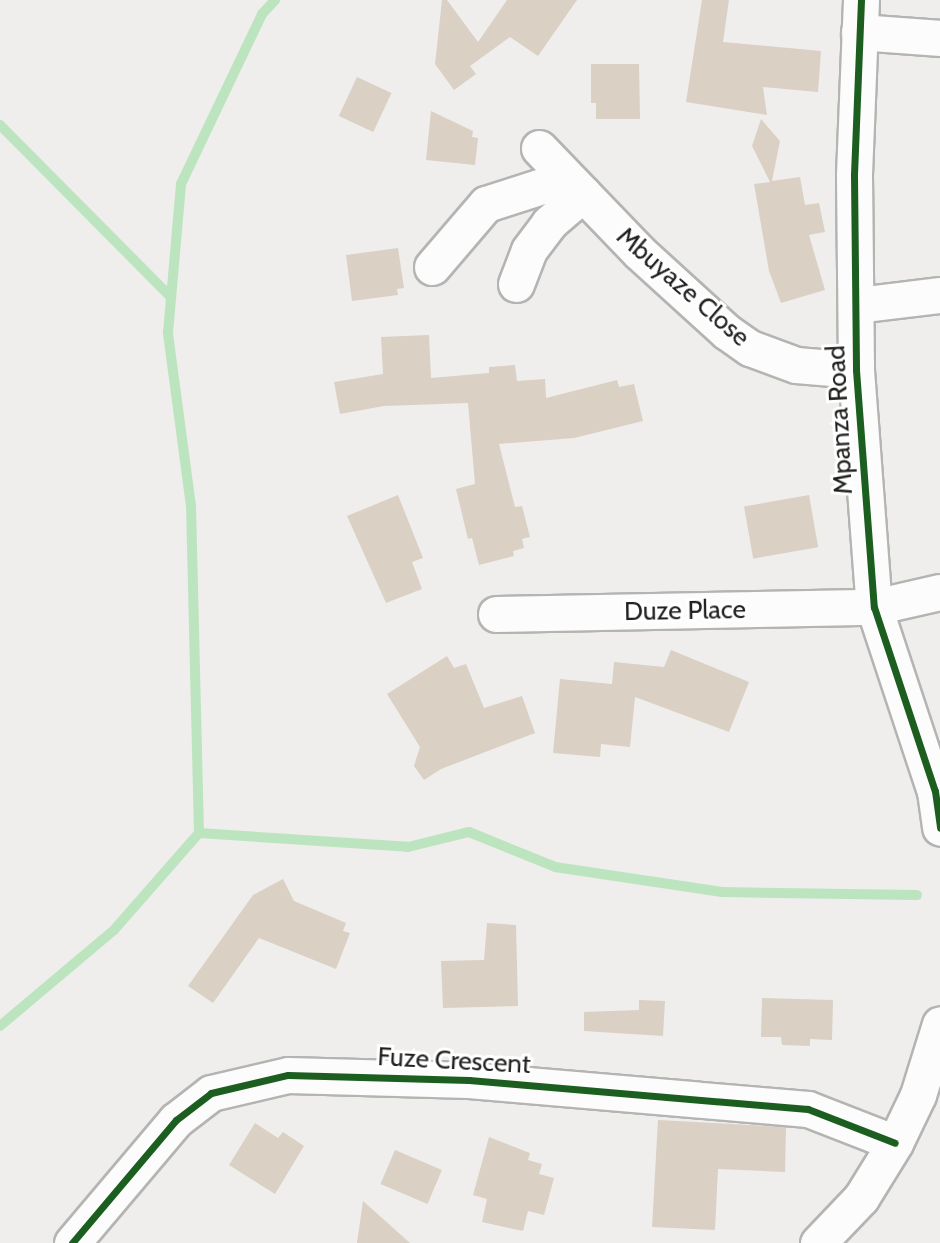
<!DOCTYPE html>
<style>
body{margin:0}
#map{position:relative;width:940px;height:1243px;overflow:hidden;background:#efeeec;font-family:Cabin,sans-serif}
div>[style]{position:absolute}
.stream>*{height:10px;margin:-5px;padding:0 5px;transform-origin:5px;border-radius:5px;background:#bce4bf}
.building>*{inset:0;background:#dad0c4;transform-origin:0 0}
.roads{filter:drop-shadow(2px 0 #b4b4b2) drop-shadow(-2px 0 #b4b4b2) drop-shadow(0 2px #b4b4b2) drop-shadow(0 -2px #b4b4b2)}
.street>*{height:35px;margin:-17.5px;padding:0 17.5px;transform-origin:17.5px;border-radius:17.5px;background:#fdfcfc}
.cycleway>*{height:7px;margin:-3.5px;padding:0 3.5px;transform-origin:3.5px;border-radius:3.5px;background:#1b5e20}
span{translate:-50% -50%;white-space:nowrap;text-align:center;line-height:1.15;-webkit-text-stroke:6px #fff;paint-order:stroke}
.street-label{font-size:26px;color:#21201f}
</style>
<div id="map">
<div class="stream">
<div style="left:0;top:125px;width:243px;rotate:45.2deg"></div>
<div style="left:199px;top:833px;width:209px;rotate:3.8deg"></div>
<div style="left:408px;top:847px;width:63px;rotate:-13.8deg"></div>
<div style="left:469px;top:832px;width:93px;rotate:22.1deg"></div>
<div style="left:555px;top:867px;width:169px;rotate:8.5deg"></div>
<div style="left:722px;top:892px;width:195px;rotate:0.9deg"></div>
<div style="left:0;top:1026px;width:149px;rotate:-40.1deg"></div>
<div style="left:114px;top:930px;width:129px;rotate:-48.8deg"></div>
<div style="left:199px;top:833px;width:327px;rotate:-91.4deg"></div>
<div style="left:191px;top:506px;width:175px;rotate:-97.6deg"></div>
<div style="left:168px;top:333px;width:150px;rotate:-85deg"></div>
<div style="left:181px;top:184px;width:188px;rotate:-64.5deg"></div>
<div style="left:262px;top:14px;width:19px;rotate:-47deg"></div>
</div>
<div class="building">
<div style="clip-path:polygon(442px 0,447px 0,478px 42px,507px 0,577px 0,538px 56px,510px 37px,470px 66px,476px 74px,454px 90px,435px 64px)"></div>
<div style="clip-path:polygon(702px 0,729px 0,723px 42px,821px 51px,818px 92px,763px 87px,767px 115px,686px 102px)"></div>
<div style="clip-path:polygon(591px 64px,639px 64px,640px 119px,596px 119px,596px 103px,591px 103px)"></div>
<div style="left:357px;top:77px;width:38px;height:43px;rotate:25deg"></div>
<div style="clip-path:polygon(431px 111px,473px 131px,472px 137px,478px 138px,475px 165px,426px 160px)"></div>
<div style="clip-path:polygon(761px 119px,780px 141px,772px 181px,800px 177px,805px 205px,819px 203px,825px 232px,809px 235px,825px 290px,781px 303px,769px 271px,754px 184px,770px 182px,752px 146px)"></div>
<div style="clip-path:polygon(398px 248px,404px 288px,397px 289px,398px 295px,352px 301px,346px 255px)"></div>
<div style="clip-path:polygon(429px 335px,431px 378px,489px 373px,489px 367px,515px 365px,517px 381px,545px 379px,546px 398px,617px 380px,619px 387px,634px 384px,643px 421px,574px 438px,499px 444px,515px 507px,522px 506px,530px 537px,522px 539px,524px 548px,513px 551px,514px 556px,479px 565px,472px 538px,468px 539px,456px 489px,475px 484px,468px 403px,384px 406px,340px 414px,334px 382px,383px 374px,381px 337px)"></div>
<div style="clip-path:polygon(398px 495px,423px 558px,412px 562px,422px 589px,386px 603px,347px 516px)"></div>
<div style="left:809px;top:495px;width:53px;height:66px;rotate:80deg"></div>
<div style="clip-path:polygon(671px 650px,749px 682px,729px 732px,635px 697px,630px 747px,601px 744px,600px 757px,553px 753px,560px 679px,612px 684px,614px 662px,664px 667px)"></div>
<div style="clip-path:polygon(447px 656px,454px 668px,466px 664px,484px 708px,522px 696px,535px 733px,441px 769px,424px 780px,414px 766px,420px 747px,387px 694px)"></div>
<div style="clip-path:polygon(283px 879px,294px 901px,346px 923px,343px 931px,350px 933px,336px 969px,259px 938px,213px 1003px,188px 986px,253px 895px)"></div>
<div style="clip-path:polygon(487px 923px,516px 925px,518px 1006px,443px 1008px,441px 961px,484px 960px)"></div>
<div style="clip-path:polygon(762px 998px,833px 1000px,832px 1040px,810px 1039px,810px 1046px,782px 1045px,781px 1037px,761px 1037px)"></div>
<div style="clip-path:polygon(639px 1000px,665px 1001px,663px 1036px,584px 1031px,584px 1012px,639px 1010px)"></div>
<div style="clip-path:polygon(658px 1120px,786px 1127px,785px 1172px,718px 1169px,715px 1230px,652px 1227px)"></div>
<div style="clip-path:polygon(255px 1123px,278px 1138px,283px 1132px,304px 1146px,275px 1194px,229px 1165px)"></div>
<div style="clip-path:polygon(489px 1137px,530px 1153px,528px 1160px,542px 1164px,539px 1174px,554px 1178px,544px 1215px,528px 1211px,523px 1231px,482px 1222px,487px 1199px,473px 1195px)"></div>
<div style="left:395px;top:1150px;width:51px;height:37px;rotate:23deg"></div>
<div style="clip-path:polygon(363px 1201px,410px 1243px,357px 1243px)"></div>
</div>
<div class="roads">
<div class="street">
<div style="left:861px;top:0;width:175px;rotate:92.3deg"></div>
<div style="left:854px;top:175px;width:195px;rotate:89.4deg"></div>
<div style="left:856px;top:370px;width:238px;rotate:85.7deg"></div>
<div style="left:874px;top:607px;width:194px;rotate:71.7deg"></div>
<div style="left:935px;top:791px;width:37px;rotate:82deg"></div>
<div style="left:859px;top:32px;width:81px;rotate:4.2deg"></div>
<div style="left:539px;top:148px;width:144px;rotate:46.1deg"></div>
<div style="left:639px;top:252px;width:119px;rotate:42.3deg"></div>
<div style="left:727px;top:332px;width:28px;rotate:35deg"></div>
<div style="left:750px;top:348px;width:49px;rotate:20.3deg"></div>
<div style="left:796px;top:365px;width:60px;rotate:4.8deg"></div>
<div style="left:432px;top:267px;width:83px;rotate:-49.4deg"></div>
<div style="left:486px;top:204px;width:85px;rotate:-17.8deg"></div>
<div style="left:516px;top:284px;width:36px;rotate:-69deg"></div>
<div style="left:529px;top:250px;width:34px;rotate:-53deg"></div>
<div style="left:549px;top:223px;width:45px;rotate:-40.5deg"></div>
<div style="left:857px;top:305px;width:84px;rotate:-6.9deg"></div>
<div style="left:496px;top:614px;width:378px;rotate:-1.1deg"></div>
<div style="left:874px;top:607px;width:68px;rotate:-12.8deg"></div>
<div style="left:72px;top:1243px;width:161px;rotate:-49.8deg"></div>
<div style="left:176px;top:1120px;width:44px;rotate:-37.6deg"></div>
<div style="left:211px;top:1093px;width:79px;rotate:-13.2deg"></div>
<div style="left:288px;top:1075px;width:181px;rotate:1.6deg"></div>
<div style="left:469px;top:1080px;width:340px;rotate:4.9deg"></div>
<div style="left:808px;top:1109px;width:93px;rotate:21.3deg"></div>
<div style="left:818px;top:1243px;width:62px;rotate:-46.3deg"></div>
<div style="left:861px;top:1198px;width:65px;rotate:-58.3deg"></div>
<div style="left:895px;top:1143px;width:53px;rotate:-64.4deg"></div>
<div style="left:918px;top:1095px;width:74px;rotate:-72.8deg"></div>
</div>
</div>
<div class="cycleway">
<div style="left:861px;top:0;width:175px;rotate:92.3deg"></div>
<div style="left:854px;top:175px;width:195px;rotate:89.4deg"></div>
<div style="left:856px;top:370px;width:238px;rotate:85.7deg"></div>
<div style="left:874px;top:607px;width:194px;rotate:71.7deg"></div>
<div style="left:935px;top:791px;width:37px;rotate:82deg"></div>
<div style="left:72px;top:1243px;width:161px;rotate:-49.8deg"></div>
<div style="left:176px;top:1120px;width:44px;rotate:-37.6deg"></div>
<div style="left:211px;top:1093px;width:79px;rotate:-13.2deg"></div>
<div style="left:288px;top:1075px;width:181px;rotate:1.6deg"></div>
<div style="left:469px;top:1080px;width:340px;rotate:4.9deg"></div>
<div style="left:808px;top:1109px;width:93px;rotate:21.3deg"></div>
</div>
<div class="street-label">
<span style="left:683px;top:287px;rotate:41deg">Mbuyaze Close</span>
<span style="left:840px;top:420px;rotate:-93deg">Mpanza Road</span>
<span style="left:685px;top:611px;rotate:-1deg">Duze Place</span>
<span style="left:454px;top:1061px;rotate:3deg">Fuze Crescent</span>
</div>
</div>
